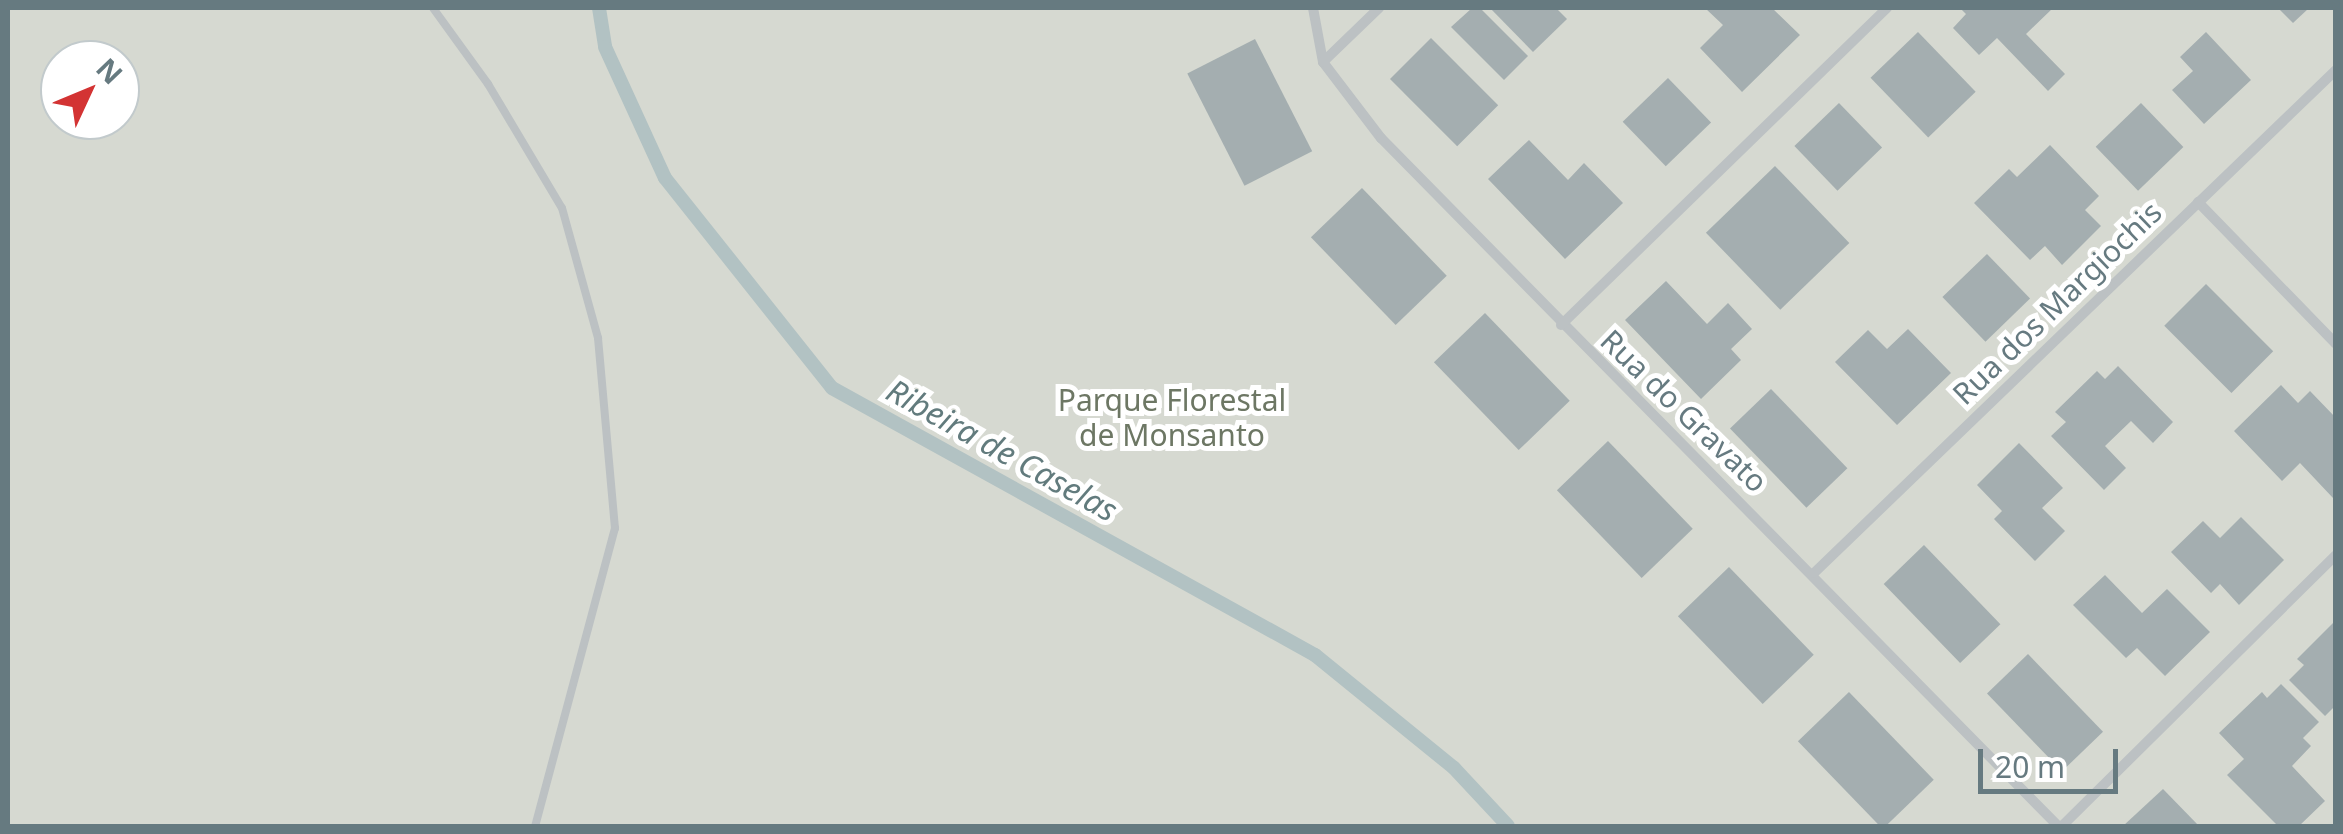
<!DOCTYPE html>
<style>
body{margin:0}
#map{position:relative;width:2343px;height:834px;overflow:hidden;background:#f5f4f1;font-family:"Noto Sans",sans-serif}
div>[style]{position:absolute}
.green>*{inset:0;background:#d6d9d1}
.stream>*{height:14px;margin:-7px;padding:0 7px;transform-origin:7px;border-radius:7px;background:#b2c2c3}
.building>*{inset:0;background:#a4aeb0;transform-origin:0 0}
.service>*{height:8px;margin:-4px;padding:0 4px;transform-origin:4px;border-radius:4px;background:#bcc1c3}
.minor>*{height:10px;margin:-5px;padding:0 5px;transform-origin:5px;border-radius:5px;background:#bcc1c3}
span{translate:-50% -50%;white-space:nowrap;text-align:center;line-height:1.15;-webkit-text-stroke:10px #fff;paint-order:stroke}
.street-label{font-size:30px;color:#667a80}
.park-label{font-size:30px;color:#6d7764}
.water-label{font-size:32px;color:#627b7d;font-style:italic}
.frame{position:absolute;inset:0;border:10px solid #667a80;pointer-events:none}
.north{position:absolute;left:40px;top:40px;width:100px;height:100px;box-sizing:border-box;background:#fff;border:2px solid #c2cacc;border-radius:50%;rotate:46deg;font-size:28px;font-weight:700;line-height:40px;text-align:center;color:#667a80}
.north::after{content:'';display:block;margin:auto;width:35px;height:45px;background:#d33333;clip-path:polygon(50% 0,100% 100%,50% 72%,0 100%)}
.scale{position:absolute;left:1978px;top:749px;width:140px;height:45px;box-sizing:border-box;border:5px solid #667a80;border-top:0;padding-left:12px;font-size:30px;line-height:35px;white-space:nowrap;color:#667a80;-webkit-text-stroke:8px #fff;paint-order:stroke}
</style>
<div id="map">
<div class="green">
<div style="clip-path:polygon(evenodd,8px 8px,2335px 8px,2335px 826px,8px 826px,8px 8px,60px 60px,120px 60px,120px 120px,60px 120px,60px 60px)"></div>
</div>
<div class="stream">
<div style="left:599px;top:8px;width:39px;rotate:81deg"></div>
<div style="left:605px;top:47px;width:144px;rotate:65.4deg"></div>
<div style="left:665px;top:178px;width:268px;rotate:51.5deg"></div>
<div style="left:832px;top:388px;width:552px;rotate:28.93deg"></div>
<div style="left:1315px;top:655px;width:179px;rotate:39.1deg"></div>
<div style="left:1454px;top:768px;width:79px;rotate:47deg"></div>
</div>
<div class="building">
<div style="clip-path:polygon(1472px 8px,1480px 8px,1528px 56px,1504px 80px,1451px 27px)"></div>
<div style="clip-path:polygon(1490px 8px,1556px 8px,1567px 19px,1533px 52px)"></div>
<div style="clip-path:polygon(1705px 8px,1772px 8px,1800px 35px,1742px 92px,1700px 48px,1723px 25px)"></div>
<div style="clip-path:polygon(1960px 8px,2053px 8px,2026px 34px,2065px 74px,2048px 91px,1997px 38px,1979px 55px,1953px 28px,1966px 14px)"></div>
<div style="clip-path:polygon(2278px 8px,2309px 8px,2293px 23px)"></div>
<div style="left:1918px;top:32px;width:83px;height:66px;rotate:46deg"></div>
<div style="clip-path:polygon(2206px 32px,2251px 80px,2204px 124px,2172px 90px,2193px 71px,2180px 57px)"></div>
<div style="left:1431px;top:38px;width:95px;height:58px;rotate:45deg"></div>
<div style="left:1255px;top:39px;width:126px;height:76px;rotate:63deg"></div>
<div style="left:1668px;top:78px;width:62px;height:63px;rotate:46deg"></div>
<div style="left:1839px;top:103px;width:62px;height:62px;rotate:46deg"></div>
<div style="left:2141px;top:103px;width:61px;height:63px;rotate:46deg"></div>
<div style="clip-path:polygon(1529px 140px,1568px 180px,1584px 163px,1623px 203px,1565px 259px,1488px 179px)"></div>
<div style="clip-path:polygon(2050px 145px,2099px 196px,2085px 210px,2101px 226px,2062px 265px,2045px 246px,2030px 260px,1974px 203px,2009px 169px,2017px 177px)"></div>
<div style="left:1775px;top:166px;width:107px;height:96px;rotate:46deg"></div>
<div style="left:1362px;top:188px;width:122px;height:71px;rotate:46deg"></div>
<div style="left:1987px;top:254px;width:62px;height:62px;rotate:46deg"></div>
<div style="clip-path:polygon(1666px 281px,1707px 324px,1728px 303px,1752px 329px,1731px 349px,1741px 360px,1701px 399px,1625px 320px)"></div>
<div style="left:2206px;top:284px;width:95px;height:59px;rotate:45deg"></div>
<div style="left:1485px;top:313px;width:122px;height:71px;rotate:46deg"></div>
<div style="clip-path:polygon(1908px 329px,1951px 373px,1897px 425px,1835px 362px,1868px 330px,1887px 349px)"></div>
<div style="clip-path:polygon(2118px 366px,2173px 422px,2153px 443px,2131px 421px,2105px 446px,2126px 468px,2104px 490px,2051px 436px,2066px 422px,2055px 412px,2097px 371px,2105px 379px)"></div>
<div style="clip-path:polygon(2281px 385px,2298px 403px,2310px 391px,2336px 418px,2333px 498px,2300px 463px,2282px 481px,2234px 431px)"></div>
<div style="left:1771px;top:389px;width:110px;height:57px;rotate:46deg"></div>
<div style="left:1608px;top:441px;width:122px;height:71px;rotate:46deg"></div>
<div style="clip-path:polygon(2019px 443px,2063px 488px,2042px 508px,2065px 531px,2035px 561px,1994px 519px,2002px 511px,1977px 485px)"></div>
<div style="clip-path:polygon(2241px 517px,2284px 560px,2239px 605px,2220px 584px,2211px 593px,2171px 552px,2203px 521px,2220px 538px)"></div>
<div style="left:1924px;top:545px;width:110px;height:56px;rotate:46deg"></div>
<div style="left:1729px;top:567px;width:122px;height:71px;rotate:46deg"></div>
<div style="clip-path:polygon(2105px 575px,2142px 613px,2167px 589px,2210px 632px,2165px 676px,2137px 648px,2126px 658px,2073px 605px)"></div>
<div style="clip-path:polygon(2336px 620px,2336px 705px,2325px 716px,2289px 680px,2304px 665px,2297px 659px)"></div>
<div style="left:2028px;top:654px;width:108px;height:57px;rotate:46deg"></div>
<div style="clip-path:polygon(2281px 684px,2319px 722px,2303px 738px,2311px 746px,2292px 766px,2325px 801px,2299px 826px,2278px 826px,2227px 775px,2244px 759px,2219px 733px,2262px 692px,2267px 698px)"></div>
<div style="left:1849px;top:692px;width:122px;height:71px;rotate:46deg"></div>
<div style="clip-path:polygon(2163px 789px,2199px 826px,2123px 826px)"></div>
</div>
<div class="service">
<div style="left:433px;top:8px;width:94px;rotate:54.1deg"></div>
<div style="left:488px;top:84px;width:144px;rotate:59.2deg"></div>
<div style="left:562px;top:208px;width:135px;rotate:74.5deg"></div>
<div style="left:598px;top:338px;width:191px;rotate:84.9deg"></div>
<div style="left:615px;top:528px;width:309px;rotate:105deg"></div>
</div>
<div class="minor">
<div style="left:1313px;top:8px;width:55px;rotate:79.5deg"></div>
<div style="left:1323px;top:62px;width:96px;rotate:52.7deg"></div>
<div style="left:1381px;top:138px;width:965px;rotate:45.46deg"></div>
<div style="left:1323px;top:62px;width:78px;rotate:-44deg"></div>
<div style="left:2198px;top:202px;width:198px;rotate:45.8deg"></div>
<div style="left:1561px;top:325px;width:455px;rotate:-44.2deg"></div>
<div style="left:1814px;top:573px;width:725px;rotate:-43.94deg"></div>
<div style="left:2062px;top:826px;width:385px;rotate:-44.7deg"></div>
</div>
<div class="street-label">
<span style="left:2057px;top:303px;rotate:-44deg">Rua dos Margiochis</span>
<span style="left:1684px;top:411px;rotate:44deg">Rua do Gravato</span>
</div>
<div class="park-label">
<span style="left:1172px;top:417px">Parque Florestal<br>de Monsanto</span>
</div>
<div class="water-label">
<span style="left:1002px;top:450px;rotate:29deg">Ribeira de Caselas</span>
</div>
<div class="frame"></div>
<div class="north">N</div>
<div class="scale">20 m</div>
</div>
